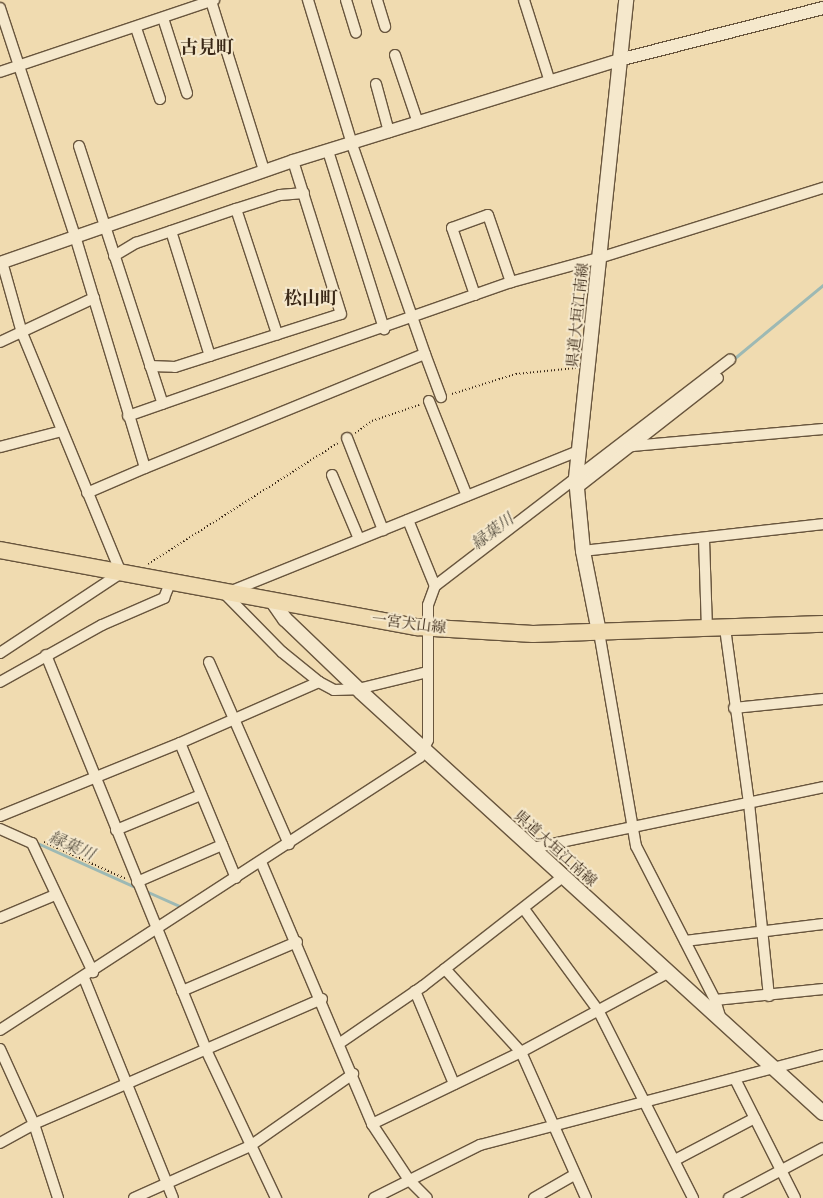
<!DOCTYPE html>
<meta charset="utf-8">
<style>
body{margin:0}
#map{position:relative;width:823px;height:1198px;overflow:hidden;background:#f0dbb0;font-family:"Libre Caslon Text","Noto Serif JP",serif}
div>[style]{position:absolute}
.stream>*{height:3px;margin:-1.5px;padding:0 1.5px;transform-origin:1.5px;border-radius:1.5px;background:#9db9b4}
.path>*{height:2px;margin-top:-1px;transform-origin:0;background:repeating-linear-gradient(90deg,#3a2817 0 1px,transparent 0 3.5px)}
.roads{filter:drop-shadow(1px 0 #68553d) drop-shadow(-1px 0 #68553d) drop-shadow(0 1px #68553d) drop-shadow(0 -1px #68553d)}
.minor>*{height:10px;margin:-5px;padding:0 5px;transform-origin:5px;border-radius:5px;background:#f5e8cc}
.tertiary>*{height:12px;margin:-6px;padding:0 6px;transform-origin:6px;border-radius:6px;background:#f5e8cc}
.secondary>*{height:14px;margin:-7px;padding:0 7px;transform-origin:7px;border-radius:7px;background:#f5e8cc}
.primary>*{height:16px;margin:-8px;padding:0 8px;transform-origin:8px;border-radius:8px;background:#f0dbb0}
span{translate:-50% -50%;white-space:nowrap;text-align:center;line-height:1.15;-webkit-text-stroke:4px #f5e8cc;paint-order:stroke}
.street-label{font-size:15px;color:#3a2817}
.water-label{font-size:16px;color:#534c3e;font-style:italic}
.quarter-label{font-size:18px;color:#3a2817;font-weight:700}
</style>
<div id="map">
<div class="stream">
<div style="left:731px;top:361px;width:119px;rotate:-39.6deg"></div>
<div style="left:35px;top:842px;width:110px;rotate:24.2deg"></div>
<div style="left:148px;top:892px;width:37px;rotate:24deg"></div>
</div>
<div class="path">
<div style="left:452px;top:394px;width:67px;rotate:-17.4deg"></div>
<div style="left:516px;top:374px;width:60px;rotate:-5.7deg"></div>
<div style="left:355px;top:433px;width:21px;rotate:-35deg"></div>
<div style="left:372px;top:421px;width:50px;rotate:-18.8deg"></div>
<div style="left:148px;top:564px;width:225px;rotate:-32.5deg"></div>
<div style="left:44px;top:842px;width:90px;rotate:24.3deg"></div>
</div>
<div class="roads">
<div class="minor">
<div style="left:346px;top:0;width:34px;rotate:73deg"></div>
<div style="left:377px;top:0;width:28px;rotate:73deg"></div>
<div style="left:524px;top:0;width:86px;rotate:72.4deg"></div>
<div style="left:211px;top:1px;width:177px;rotate:72.6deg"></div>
<div style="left:0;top:8px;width:240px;rotate:71.8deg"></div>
<div style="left:75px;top:236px;width:242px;rotate:73.2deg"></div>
<div style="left:145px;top:468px;width:63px;rotate:156.7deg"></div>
<div style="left:163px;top:18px;width:79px;rotate:72.3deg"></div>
<div style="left:136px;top:28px;width:75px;rotate:71.3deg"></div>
<div style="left:395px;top:55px;width:72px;rotate:71.3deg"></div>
<div style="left:0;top:72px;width:226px;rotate:-18.6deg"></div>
<div style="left:376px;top:84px;width:50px;rotate:74.8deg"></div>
<div style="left:79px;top:146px;width:271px;rotate:72deg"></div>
<div style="left:328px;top:151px;width:187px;rotate:72.5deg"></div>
<div style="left:236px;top:209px;width:132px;rotate:71.8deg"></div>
<div style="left:171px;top:231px;width:131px;rotate:72.7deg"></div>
<div style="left:114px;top:256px;width:26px;rotate:-31deg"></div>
<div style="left:136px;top:243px;width:106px;rotate:-18.8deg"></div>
<div style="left:236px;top:209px;width:46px;rotate:-17.7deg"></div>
<div style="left:280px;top:195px;width:24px;rotate:-5deg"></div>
<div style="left:475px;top:295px;width:71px;rotate:-108.9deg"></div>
<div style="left:452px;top:228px;width:38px;rotate:-20deg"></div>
<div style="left:488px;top:215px;width:71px;rotate:71.1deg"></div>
<div style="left:0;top:342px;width:104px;rotate:-25.1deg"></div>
<div style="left:425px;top:354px;width:46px;rotate:69.6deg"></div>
<div style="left:150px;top:366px;width:25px;rotate:2deg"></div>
<div style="left:175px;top:367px;width:174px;rotate:-17.7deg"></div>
<div style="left:341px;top:314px;width:160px;rotate:-107.4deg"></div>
<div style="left:429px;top:401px;width:102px;rotate:68.2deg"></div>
<div style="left:128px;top:416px;width:406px;rotate:-19.3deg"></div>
<div style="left:511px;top:282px;width:91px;rotate:-15.3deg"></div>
<div style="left:599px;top:258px;width:235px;rotate:-17.4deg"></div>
<div style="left:347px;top:438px;width:99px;rotate:68.6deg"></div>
<div style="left:627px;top:439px;width:9px;rotate:54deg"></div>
<div style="left:632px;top:446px;width:192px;rotate:-5.1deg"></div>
<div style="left:0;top:447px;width:64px;rotate:-14.5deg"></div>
<div style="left:145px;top:468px;width:302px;rotate:-22.2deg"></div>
<div style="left:425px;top:354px;width:222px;rotate:-109.2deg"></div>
<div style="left:352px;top:144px;width:151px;rotate:-107deg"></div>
<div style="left:332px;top:475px;width:69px;rotate:67.1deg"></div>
<div style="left:576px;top:489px;width:180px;rotate:-38deg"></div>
<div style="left:408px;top:520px;width:71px;rotate:67.8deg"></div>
<div style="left:704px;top:539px;width:90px;rotate:88.1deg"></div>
<div style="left:583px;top:551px;width:242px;rotate:-6.4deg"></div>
<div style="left:229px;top:592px;width:376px;rotate:-22deg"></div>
<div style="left:224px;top:593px;width:83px;rotate:45.5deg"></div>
<div style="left:282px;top:652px;width:48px;rotate:39deg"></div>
<div style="left:319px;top:682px;width:17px;rotate:28deg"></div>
<div style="left:334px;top:690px;width:24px;rotate:-2deg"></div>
<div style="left:358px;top:689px;width:72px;rotate:-13.7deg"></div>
<div style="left:725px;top:628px;width:177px;rotate:82.2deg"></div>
<div style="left:749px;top:803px;width:194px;rotate:84.1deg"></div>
<div style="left:599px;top:632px;width:217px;rotate:80.2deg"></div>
<div style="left:636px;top:846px;width:173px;rotate:62.8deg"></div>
<div style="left:715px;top:1000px;width:21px;rotate:73deg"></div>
<div style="left:0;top:653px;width:145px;rotate:-33.5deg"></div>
<div style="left:121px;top:573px;width:260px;rotate:-112.4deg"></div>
<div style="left:22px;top:333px;width:74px;rotate:-105.7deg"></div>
<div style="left:46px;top:655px;width:426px;rotate:67.9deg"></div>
<div style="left:206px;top:1050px;width:164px;rotate:64.7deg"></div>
<div style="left:209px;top:662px;width:199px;rotate:66.3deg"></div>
<div style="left:0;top:682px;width:117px;rotate:-29.2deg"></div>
<div style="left:102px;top:625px;width:68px;rotate:-23.5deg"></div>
<div style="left:164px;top:598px;width:16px;rotate:-68deg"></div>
<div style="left:734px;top:708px;width:89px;rotate:-5.8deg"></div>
<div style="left:180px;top:743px;width:146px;rotate:67.5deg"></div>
<div style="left:0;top:816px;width:194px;rotate:-22.1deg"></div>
<div style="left:180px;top:743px;width:152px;rotate:-23.7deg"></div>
<div style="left:0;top:829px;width:35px;rotate:24deg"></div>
<div style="left:32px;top:843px;width:143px;rotate:64.7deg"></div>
<div style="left:116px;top:830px;width:92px;rotate:-22.4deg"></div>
<div style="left:532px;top:848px;width:297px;rotate:-11.8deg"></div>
<div style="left:261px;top:862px;width:285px;rotate:67deg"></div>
<div style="left:372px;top:1124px;width:67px;rotate:56.5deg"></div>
<div style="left:409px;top:1180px;width:25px;rotate:45deg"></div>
<div style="left:137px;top:882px;width:93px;rotate:-23.5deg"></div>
<div style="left:524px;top:909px;width:125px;rotate:53.8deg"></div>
<div style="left:598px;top:1010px;width:211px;rotate:63.2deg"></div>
<div style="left:0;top:918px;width:60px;rotate:-22.7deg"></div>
<div style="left:685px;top:941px;width:139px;rotate:-7deg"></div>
<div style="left:445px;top:969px;width:113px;rotate:47.5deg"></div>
<div style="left:521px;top:1052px;width:160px;rotate:66deg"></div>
<div style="left:84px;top:978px;width:237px;rotate:68deg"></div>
<div style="left:182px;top:991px;width:125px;rotate:-23.1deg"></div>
<div style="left:415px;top:991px;width:101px;rotate:67.2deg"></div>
<div style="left:715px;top:1000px;width:109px;rotate:-5.8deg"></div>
<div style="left:0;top:1030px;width:501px;rotate:-33.02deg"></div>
<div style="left:420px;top:757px;width:19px;rotate:-65deg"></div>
<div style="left:428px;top:740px;width:135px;rotate:-90deg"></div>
<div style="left:428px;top:605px;width:20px;rotate:-70deg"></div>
<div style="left:435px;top:586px;width:372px;rotate:-37.5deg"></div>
<div style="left:340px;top:1043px;width:101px;rotate:-34.5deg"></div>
<div style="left:423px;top:986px;width:179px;rotate:-38deg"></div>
<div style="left:0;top:1049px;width:82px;rotate:65.6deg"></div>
<div style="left:34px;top:1124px;width:78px;rotate:72deg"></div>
<div style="left:735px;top:1079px;width:133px;rotate:63.2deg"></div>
<div style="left:372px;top:1124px;width:165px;rotate:-25.8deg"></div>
<div style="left:521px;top:1052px;width:167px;rotate:-28.3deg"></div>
<div style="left:0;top:1143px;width:39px;rotate:-29deg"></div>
<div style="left:34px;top:1124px;width:314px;rotate:-23.5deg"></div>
<div style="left:675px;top:1160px;width:90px;rotate:-27.7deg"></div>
<div style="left:134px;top:1198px;width:127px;rotate:-24.1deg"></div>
<div style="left:250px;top:1146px;width:126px;rotate:-35deg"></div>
<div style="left:374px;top:1198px;width:119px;rotate:-26.6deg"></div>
<div style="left:480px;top:1145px;width:355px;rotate:-14.7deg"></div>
<div style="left:534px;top:1198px;width:46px;rotate:-29.9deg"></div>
<div style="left:729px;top:1198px;width:106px;rotate:-28deg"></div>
</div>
<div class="tertiary">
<div style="left:0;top:263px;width:310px;rotate:-19.2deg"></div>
<div style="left:293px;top:161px;width:341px;rotate:-17.2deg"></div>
<div style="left:619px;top:60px;width:211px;rotate:-14.3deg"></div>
</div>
<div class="secondary">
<div style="left:273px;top:602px;width:21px;rotate:55deg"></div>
<div style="left:285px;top:619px;width:105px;rotate:43.8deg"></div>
<div style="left:361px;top:692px;width:625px;rotate:42.34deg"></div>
<div style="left:599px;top:632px;width:83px;rotate:-101.2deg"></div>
<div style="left:583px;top:551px;width:73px;rotate:-95.5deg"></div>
<div style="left:576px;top:478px;width:481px;rotate:-84deg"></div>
</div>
<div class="primary">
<div style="left:0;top:550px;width:424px;rotate:10.5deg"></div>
<div style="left:417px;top:627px;width:116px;rotate:3.5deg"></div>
<div style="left:533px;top:634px;width:290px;rotate:-2deg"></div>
</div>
</div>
<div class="street-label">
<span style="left:577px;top:315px;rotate:-84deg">県道大垣江南線</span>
<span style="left:409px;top:623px;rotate:7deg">一宮犬山線</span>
<span style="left:556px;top:848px;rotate:42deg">県道大垣江南線</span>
</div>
<div class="water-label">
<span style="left:492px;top:531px;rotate:-37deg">縁葉川</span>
<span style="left:72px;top:845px;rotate:24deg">縁葉川</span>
</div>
<div class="quarter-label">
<span style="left:207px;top:47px">古見町</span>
<span style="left:311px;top:298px">松山町</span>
</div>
</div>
